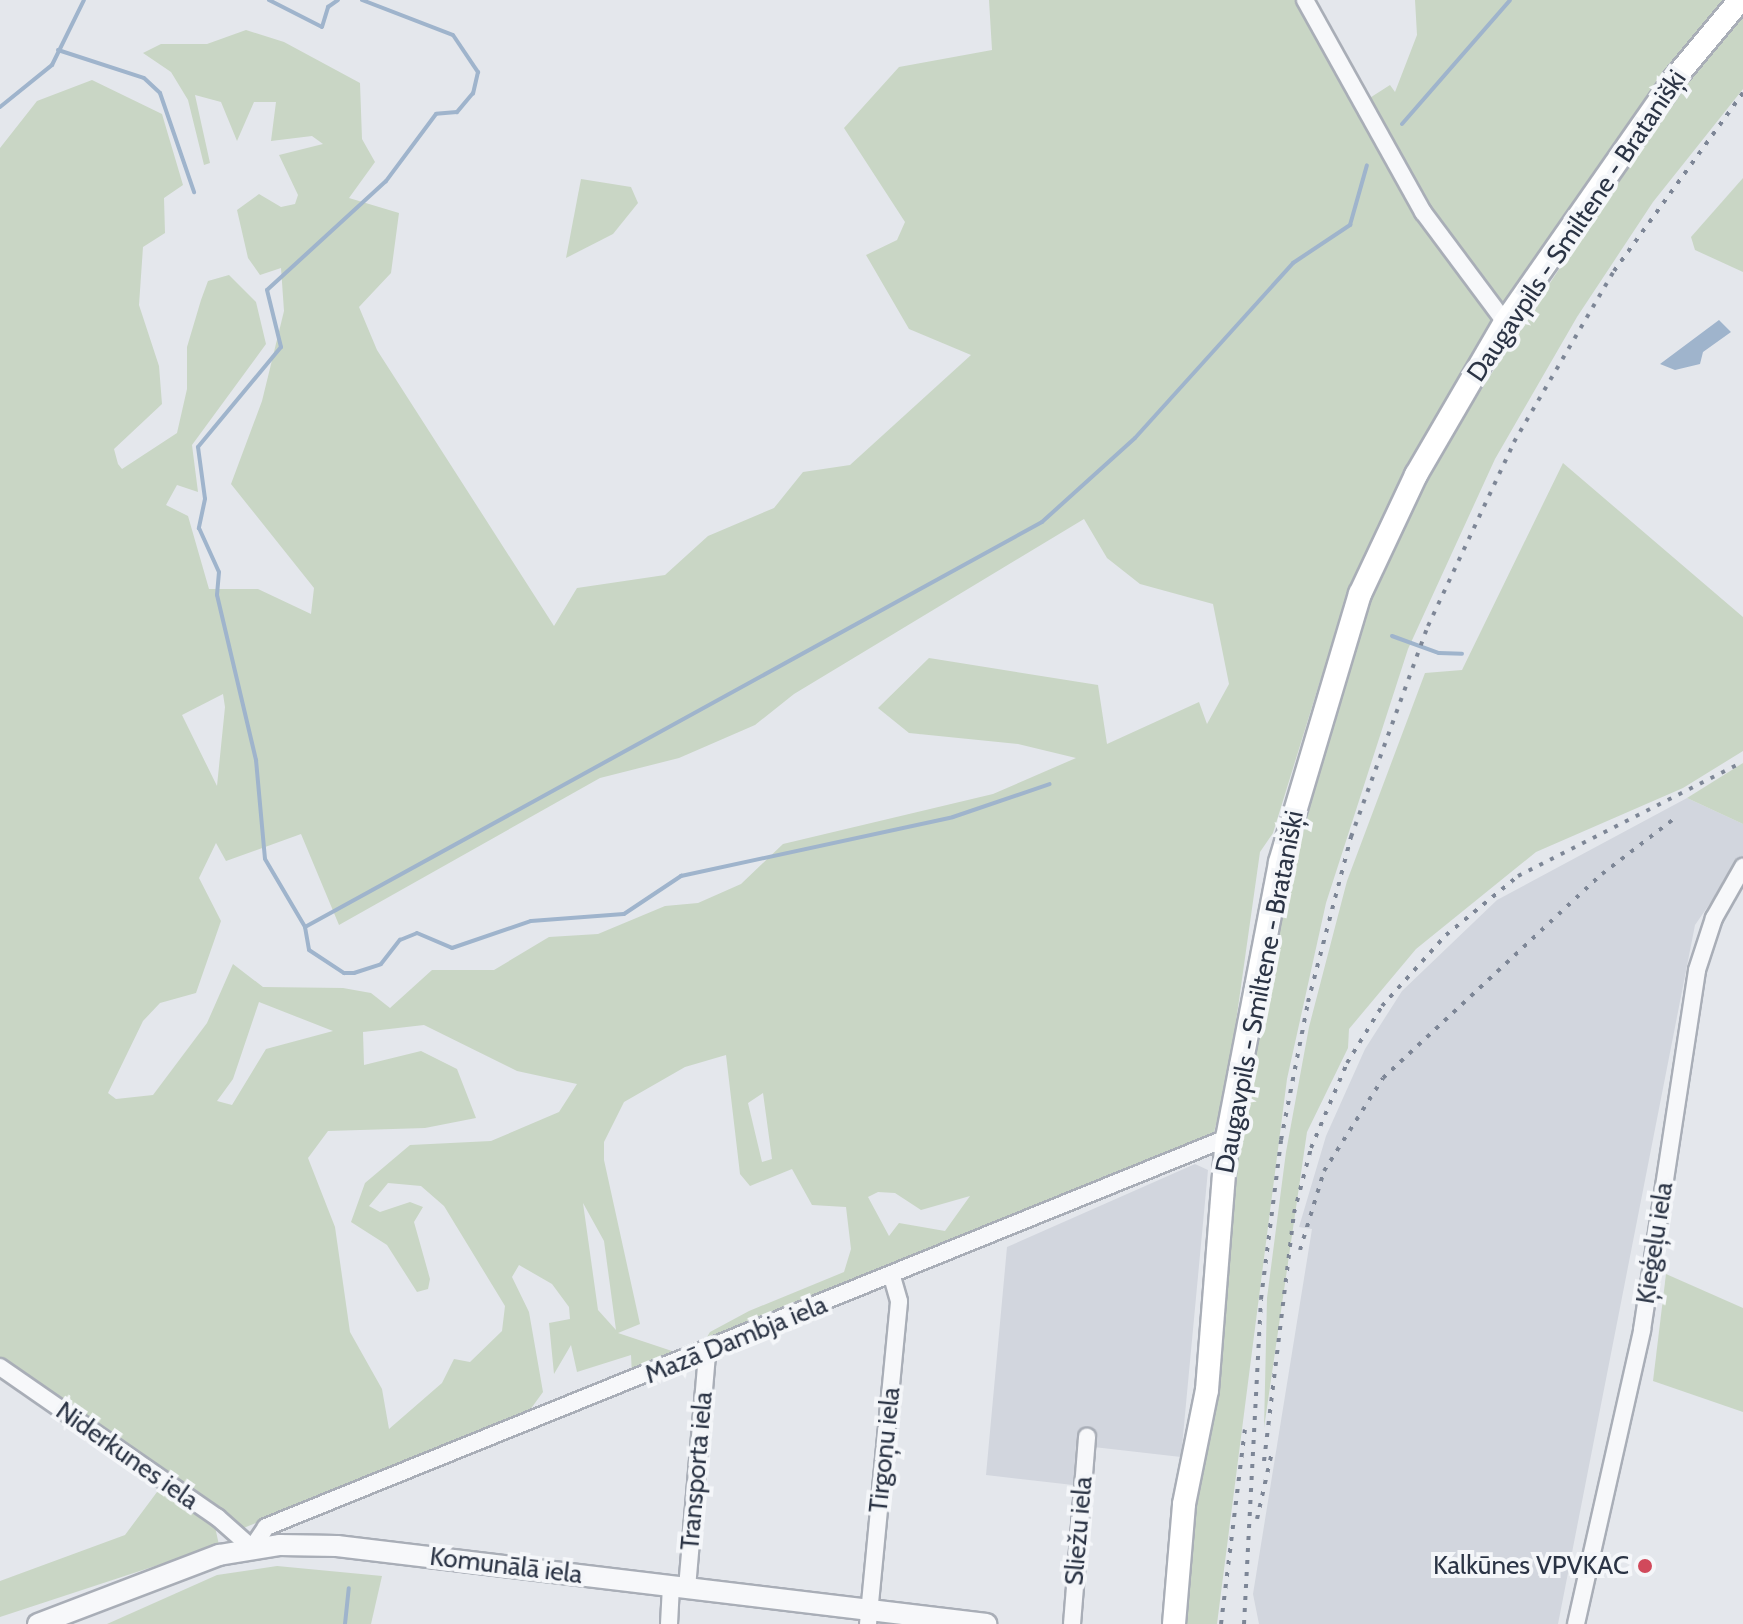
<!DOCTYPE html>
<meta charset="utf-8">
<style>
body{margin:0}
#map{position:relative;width:1743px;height:1624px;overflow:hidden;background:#e4e7ec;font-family:Cabin,sans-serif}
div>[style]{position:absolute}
.built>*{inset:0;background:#d2d6de}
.green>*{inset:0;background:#c9d6c5}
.water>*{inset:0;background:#9fb4cc}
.stream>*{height:4px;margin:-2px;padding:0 2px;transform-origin:2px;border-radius:2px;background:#9fb4cc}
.roads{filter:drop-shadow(2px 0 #a9aeb7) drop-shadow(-2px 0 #a9aeb7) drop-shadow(0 2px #a9aeb7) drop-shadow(0 -2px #a9aeb7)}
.minor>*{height:16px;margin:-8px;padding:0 8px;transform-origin:8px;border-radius:8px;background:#f7f8fa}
.tertiary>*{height:20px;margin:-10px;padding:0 10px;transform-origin:10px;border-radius:10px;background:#f7f8fa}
.secondary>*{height:22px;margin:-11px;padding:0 11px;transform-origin:11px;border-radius:11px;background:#fff}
.rail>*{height:4px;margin-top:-2px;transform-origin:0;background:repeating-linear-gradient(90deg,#7d8696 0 4px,transparent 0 12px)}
.dots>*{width:22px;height:22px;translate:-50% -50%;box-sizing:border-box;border:4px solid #f4f6f9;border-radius:50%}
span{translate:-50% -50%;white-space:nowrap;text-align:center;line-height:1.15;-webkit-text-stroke:8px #f4f6f9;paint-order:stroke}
.street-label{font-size:26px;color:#2b3445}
.poi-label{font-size:26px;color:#2b3445}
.right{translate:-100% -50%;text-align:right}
</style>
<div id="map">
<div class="built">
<div style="clip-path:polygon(1687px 798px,1743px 824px,1743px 856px,1695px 925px,1558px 1624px,1259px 1624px,1253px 1594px,1312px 1229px,1299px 1227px,1326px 1136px,1365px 1049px,1402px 991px,1497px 900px)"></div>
<div style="clip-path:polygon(1195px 1164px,1208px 1170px,1181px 1457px,1076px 1445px,1073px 1485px,986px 1475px,1007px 1247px)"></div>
</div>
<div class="green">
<div style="clip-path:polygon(evenodd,989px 0,1303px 0,1354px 108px,1390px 85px,1395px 92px,1417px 35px,1415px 0,1725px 0,1671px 67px,1457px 388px,1320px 681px,1273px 833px,1260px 852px,1228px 1078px,1213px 1136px,704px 1342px,710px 1332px,749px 1311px,844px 1272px,851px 1249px,846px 1207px,812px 1205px,792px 1169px,750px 1186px,740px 1174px,726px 1055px,685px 1067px,624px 1102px,604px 1142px,604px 1160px,640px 1324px,618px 1333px,687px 1356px,632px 1376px,631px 1355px,577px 1372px,571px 1345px,554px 1374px,549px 1323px,570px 1319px,569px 1307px,552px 1284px,519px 1265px,512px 1277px,529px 1312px,543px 1392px,527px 1414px,241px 1529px,0 1357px,0 148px,37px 101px,92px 80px,162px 114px,183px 185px,164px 198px,165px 233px,143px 247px,139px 305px,159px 366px,162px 404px,114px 449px,118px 464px,122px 469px,177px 433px,187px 389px,187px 347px,201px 300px,208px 281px,229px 275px,256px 302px,266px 344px,192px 445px,198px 492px,177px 485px,166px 505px,188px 516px,209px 589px,258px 589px,311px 614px,314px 588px,231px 484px,262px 401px,284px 311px,281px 268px,260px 275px,248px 258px,237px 210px,259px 194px,281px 207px,295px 204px,298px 195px,279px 155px,323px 144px,312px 136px,271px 141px,276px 102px,254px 102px,237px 141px,221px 102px,195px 95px,210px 163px,204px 165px,188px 100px,171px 72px,143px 53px,161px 44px,207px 44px,246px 30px,284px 42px,360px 83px,362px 139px,375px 162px,349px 198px,399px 213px,391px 273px,359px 307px,377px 350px,554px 626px,577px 588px,665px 575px,708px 536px,774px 508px,803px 472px,850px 465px,971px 355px,909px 329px,866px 255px,897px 240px,905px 222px,844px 128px,899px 67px,992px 50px,989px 0,1084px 519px,1107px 558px,1140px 584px,1213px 604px,1229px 684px,1207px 724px,1199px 702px,1107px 744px,1098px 685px,929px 658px,878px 708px,909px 733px,1018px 744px,1076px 758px,993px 794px,783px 844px,741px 884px,698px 903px,665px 906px,598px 934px,549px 937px,494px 970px,432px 970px,390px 1008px,371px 993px,343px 988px,263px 987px,233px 964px,207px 1023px,153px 1095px,116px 1099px,108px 1093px,143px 1021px,160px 1003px,196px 993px,221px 921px,199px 878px,216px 843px,226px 861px,301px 834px,339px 925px,600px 778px,679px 758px,755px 725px,794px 694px,1084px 519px,989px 0,223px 694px,225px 707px,217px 786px,182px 715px,223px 694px,989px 0,259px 1002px,333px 1031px,266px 1049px,232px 1105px,217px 1101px,233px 1079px,259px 1002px,989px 0,424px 1025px,517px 1071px,577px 1084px,559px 1112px,491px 1141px,410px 1145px,365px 1183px,351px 1222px,387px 1245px,417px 1292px,428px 1289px,430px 1279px,414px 1222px,423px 1207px,410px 1202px,380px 1212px,369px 1206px,388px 1183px,421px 1186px,444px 1206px,505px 1306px,502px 1331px,470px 1362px,454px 1359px,442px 1383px,389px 1429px,382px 1389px,350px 1332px,335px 1227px,308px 1158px,328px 1131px,425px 1128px,476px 1118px,457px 1069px,421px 1051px,364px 1065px,363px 1032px,424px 1025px,989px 0,763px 1093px,772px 1159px,762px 1162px,748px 1103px,763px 1093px,989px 0,878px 1192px,895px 1193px,921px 1210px,970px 1196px,945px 1231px,899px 1223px,889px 1236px,868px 1197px,878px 1192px,989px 0,583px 1203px,604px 1241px,616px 1330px,598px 1310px,583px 1203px)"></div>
<div style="clip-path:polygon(1743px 7px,1743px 89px,1653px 202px,1577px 317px,1495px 459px,1408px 649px,1326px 903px,1287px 1079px,1217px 1624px,1187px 1624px,1185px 1587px,1236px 1145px,1281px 912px,1333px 700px,1389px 554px,1457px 427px,1634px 153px)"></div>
<div style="clip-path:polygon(1743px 178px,1743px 272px,1695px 250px,1691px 237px)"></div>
<div style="clip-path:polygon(581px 179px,631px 187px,638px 203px,613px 234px,566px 258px)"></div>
<div style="clip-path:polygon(1563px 463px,1743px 617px,1743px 751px,1683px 788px,1536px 852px,1416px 949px,1349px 1029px,1348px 1048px,1307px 1132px,1264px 1428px,1267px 1298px,1286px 1152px,1309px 1027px,1347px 881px,1425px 673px,1462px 670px)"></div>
<div style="clip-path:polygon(1743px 763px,1743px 824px,1687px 798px)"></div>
<div style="clip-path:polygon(1666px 1274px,1743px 1308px,1743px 1412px,1653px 1381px)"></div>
<div style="clip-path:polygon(160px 1488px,214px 1522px,219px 1545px,0 1617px,0 1581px,125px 1535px)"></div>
<div style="clip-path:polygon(277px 1566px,382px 1576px,371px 1624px,107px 1624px,217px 1575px)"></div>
</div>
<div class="water">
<div style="clip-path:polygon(1719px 320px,1731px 332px,1703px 352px,1700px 364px,1675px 370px,1660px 364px)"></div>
</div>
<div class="stream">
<div style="left:269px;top:0;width:59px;rotate:27deg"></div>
<div style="left:322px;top:27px;width:21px;rotate:-73deg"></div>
<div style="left:328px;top:7px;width:12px;rotate:-35deg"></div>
<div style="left:362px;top:0;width:97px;rotate:21deg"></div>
<div style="left:453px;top:35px;width:45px;rotate:56deg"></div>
<div style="left:478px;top:72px;width:22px;rotate:103deg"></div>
<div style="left:473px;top:93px;width:25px;rotate:130deg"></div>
<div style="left:457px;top:112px;width:21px;rotate:175deg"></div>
<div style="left:436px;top:114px;width:84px;rotate:126.7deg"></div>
<div style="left:386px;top:181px;width:161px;rotate:137.5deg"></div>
<div style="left:267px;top:290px;width:59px;rotate:76.2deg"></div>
<div style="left:281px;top:347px;width:130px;rotate:129.7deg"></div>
<div style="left:198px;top:447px;width:52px;rotate:82.3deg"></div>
<div style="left:205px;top:499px;width:30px;rotate:102deg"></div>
<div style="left:199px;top:528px;width:48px;rotate:65.6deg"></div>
<div style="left:219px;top:572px;width:23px;rotate:95deg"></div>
<div style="left:217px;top:595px;width:170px;rotate:76.7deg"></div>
<div style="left:256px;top:760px;width:99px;rotate:84.8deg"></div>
<div style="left:265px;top:859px;width:79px;rotate:59.5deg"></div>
<div style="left:305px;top:927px;width:841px;rotate:-28.79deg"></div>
<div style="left:1042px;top:522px;width:125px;rotate:-42.1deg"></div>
<div style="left:1135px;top:438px;width:236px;rotate:-47.9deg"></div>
<div style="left:1293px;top:263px;width:69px;rotate:-33.7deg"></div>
<div style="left:1350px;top:225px;width:62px;rotate:-74.2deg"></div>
<div style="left:58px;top:50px;width:90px;rotate:18deg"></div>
<div style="left:144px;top:78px;width:22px;rotate:43deg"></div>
<div style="left:160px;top:93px;width:105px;rotate:71deg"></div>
<div style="left:0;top:107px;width:67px;rotate:-38.9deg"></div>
<div style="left:52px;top:65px;width:72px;rotate:-63.8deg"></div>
<div style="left:1402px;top:124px;width:164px;rotate:-48.9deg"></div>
<div style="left:1392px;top:636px;width:50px;rotate:19.9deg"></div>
<div style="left:1439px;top:653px;width:23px;rotate:2deg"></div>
<div style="left:305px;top:927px;width:23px;rotate:80deg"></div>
<div style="left:309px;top:950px;width:42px;rotate:33.3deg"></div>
<div style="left:344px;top:973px;width:10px"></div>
<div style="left:354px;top:973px;width:28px;rotate:-18deg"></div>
<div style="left:381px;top:964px;width:31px;rotate:-52deg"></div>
<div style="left:400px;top:940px;width:18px;rotate:-22deg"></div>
<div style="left:417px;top:933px;width:38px;rotate:23deg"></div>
<div style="left:452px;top:948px;width:83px;rotate:-18.9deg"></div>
<div style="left:531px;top:921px;width:93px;rotate:-4.3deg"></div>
<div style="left:624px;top:914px;width:69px;rotate:-33.7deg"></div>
<div style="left:681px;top:876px;width:278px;rotate:-12.2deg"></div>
<div style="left:953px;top:817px;width:102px;rotate:-18.8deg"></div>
<div style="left:345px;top:1624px;width:36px;rotate:-84deg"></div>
</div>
<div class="roads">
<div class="minor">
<div style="left:1305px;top:0;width:243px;rotate:60.9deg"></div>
<div style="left:1423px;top:212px;width:137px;rotate:53.3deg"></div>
<div style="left:0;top:1367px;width:264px;rotate:34.7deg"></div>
<div style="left:217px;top:1517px;width:47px;rotate:41.5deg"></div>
<div style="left:252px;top:1548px;width:25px;rotate:-56deg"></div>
<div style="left:266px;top:1527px;width:1037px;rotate:-22.04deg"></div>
<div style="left:687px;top:1588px;width:236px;rotate:-85.1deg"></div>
<div style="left:669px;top:1624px;width:37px;rotate:-87deg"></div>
<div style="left:868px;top:1624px;width:324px;rotate:-84.5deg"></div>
<div style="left:899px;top:1301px;width:25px;rotate:-106deg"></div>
<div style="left:1072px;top:1624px;width:188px;rotate:-85.4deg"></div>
<div style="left:1576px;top:1624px;width:301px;rotate:-77.3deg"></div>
<div style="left:1642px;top:1330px;width:364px;rotate:-81.3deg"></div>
<div style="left:1697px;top:970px;width:55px;rotate:-71.9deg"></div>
<div style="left:1714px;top:918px;width:59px;rotate:-60.4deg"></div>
</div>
<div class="tertiary">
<div style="left:38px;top:1624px;width:194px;rotate:-20.9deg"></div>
<div style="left:219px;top:1555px;width:62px;rotate:-9.3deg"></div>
<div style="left:280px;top:1545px;width:57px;rotate:1deg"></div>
<div style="left:337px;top:1546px;width:654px;rotate:6.85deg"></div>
</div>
<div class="secondary">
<div style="left:1174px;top:1624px;width:120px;rotate:-85.2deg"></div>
<div style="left:1184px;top:1504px;width:116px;rotate:-78.6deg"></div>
<div style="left:1207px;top:1390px;width:253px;rotate:-85.5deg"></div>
<div style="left:1227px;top:1138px;width:281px;rotate:-79.1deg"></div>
<div style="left:1280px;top:862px;width:280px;rotate:-73.4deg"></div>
<div style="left:1360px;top:594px;width:132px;rotate:-64.8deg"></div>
<div style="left:1416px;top:475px;width:177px;rotate:-59.8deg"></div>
<div style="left:1505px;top:322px;width:297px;rotate:-55.1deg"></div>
<div style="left:1675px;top:78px;width:102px;rotate:-50.2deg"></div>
</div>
</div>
<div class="rail">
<div style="left:1300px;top:1250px;width:83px;rotate:-73.1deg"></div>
<div style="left:1324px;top:1171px;width:110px;rotate:-57.6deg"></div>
<div style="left:1383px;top:1078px;width:299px;rotate:-43deg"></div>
<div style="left:1602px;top:874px;width:92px;rotate:-37.5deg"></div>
<div style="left:1264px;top:1461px;width:250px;rotate:-83.1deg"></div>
<div style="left:1294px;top:1213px;width:67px;rotate:-75.3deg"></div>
<div style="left:1311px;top:1148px;width:92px;rotate:-67deg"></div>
<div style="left:1347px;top:1063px;width:67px;rotate:-58.4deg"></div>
<div style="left:1382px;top:1006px;width:96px;rotate:-48deg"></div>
<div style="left:1446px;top:935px;width:93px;rotate:-39.3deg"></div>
<div style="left:1518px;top:876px;width:252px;rotate:-26.9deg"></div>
<div style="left:1257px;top:1519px;width:69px;rotate:-77.4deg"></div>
<div style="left:1221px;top:1624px;width:196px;rotate:-83deg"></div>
<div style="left:1244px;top:1624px;width:325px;rotate:-87deg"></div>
<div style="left:1261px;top:1299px;width:160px;rotate:-82.8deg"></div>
<div style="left:1281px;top:1140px;width:141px;rotate:-78.9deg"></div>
<div style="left:1308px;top:1002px;width:171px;rotate:-75.4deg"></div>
<div style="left:1351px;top:837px;width:225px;rotate:-70deg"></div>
<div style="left:1428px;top:626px;width:203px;rotate:-64.9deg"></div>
<div style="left:1514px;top:442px;width:198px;rotate:-59.7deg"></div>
<div style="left:1614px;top:271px;width:220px;rotate:-54.1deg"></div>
</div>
<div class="dots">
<div style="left:1645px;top:1566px;background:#d1495b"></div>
</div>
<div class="street-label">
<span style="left:1577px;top:226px;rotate:-56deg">Daugavpils - Smiltene - Bratanišķi</span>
<span style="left:1260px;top:992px;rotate:-79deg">Daugavpils - Smiltene - Bratanišķi</span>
<span style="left:1655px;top:1243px;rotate:-81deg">Ķieģeļu iela</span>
<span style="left:736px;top:1340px;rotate:-22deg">Mazā Dambja iela</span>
<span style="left:885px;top:1450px;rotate:-84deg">Tirgoņu iela</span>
<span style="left:127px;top:1456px;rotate:35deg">Niderkunes iela</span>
<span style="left:697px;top:1471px;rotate:-85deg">Transporta iela</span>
<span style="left:1079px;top:1531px;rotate:-85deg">Sliežu iela</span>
<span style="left:506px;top:1566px;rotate:7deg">Komunālā iela</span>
</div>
<div class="poi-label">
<span class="right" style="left:1629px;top:1566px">Kalkūnes VPVKAC</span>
</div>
</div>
